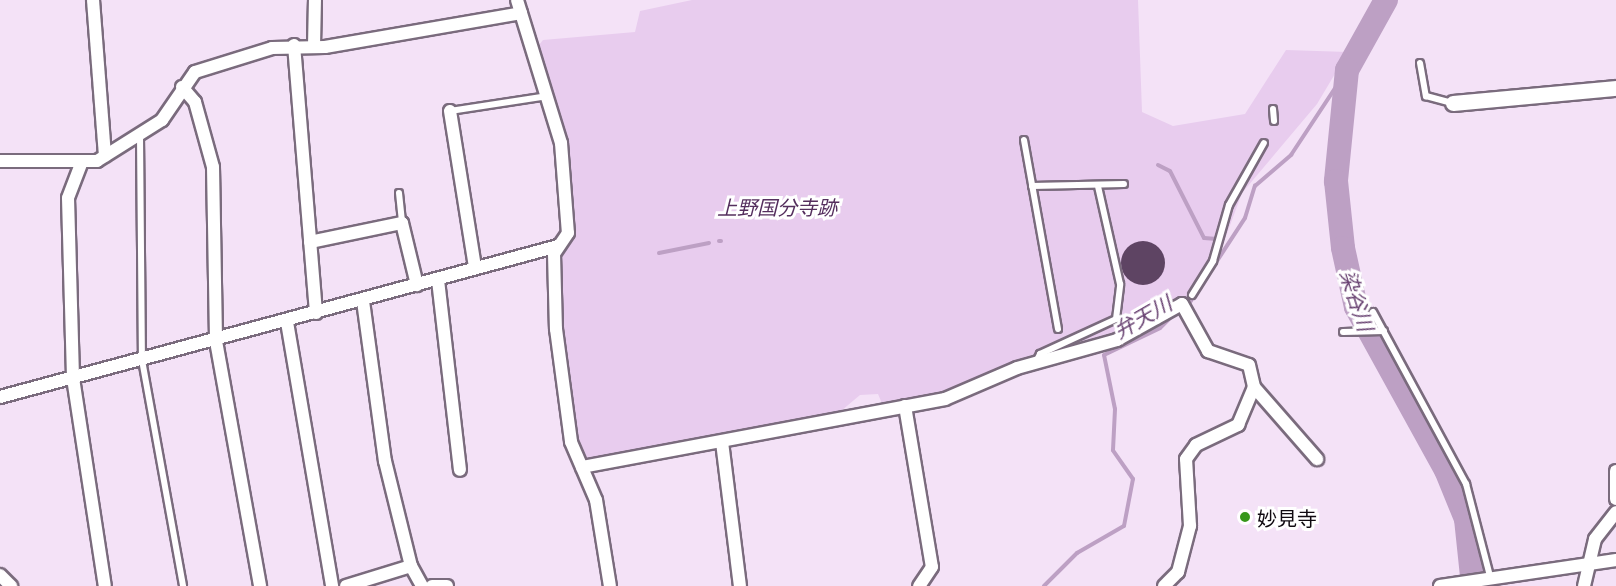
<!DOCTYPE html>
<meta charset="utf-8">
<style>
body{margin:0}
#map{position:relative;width:1616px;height:586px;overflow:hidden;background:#f4e2f7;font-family:Georgia,"Noto Sans JP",serif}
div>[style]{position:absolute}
.green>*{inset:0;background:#e8ccee}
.stream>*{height:4px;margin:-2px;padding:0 2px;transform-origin:2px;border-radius:2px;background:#bda0c4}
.river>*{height:24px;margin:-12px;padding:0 12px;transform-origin:12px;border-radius:12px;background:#bda0c4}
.building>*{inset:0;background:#5e4463}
.round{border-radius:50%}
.roads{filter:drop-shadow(2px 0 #7a6b7d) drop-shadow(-2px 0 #7a6b7d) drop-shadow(0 2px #7a6b7d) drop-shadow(0 -2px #7a6b7d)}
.service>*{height:6px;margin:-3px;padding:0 3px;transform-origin:3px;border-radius:3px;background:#fff}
.minor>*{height:12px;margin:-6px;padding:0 6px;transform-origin:6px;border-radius:6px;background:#fff}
.tertiary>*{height:15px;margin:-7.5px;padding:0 7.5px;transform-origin:7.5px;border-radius:7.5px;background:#fff}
.dots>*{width:16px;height:16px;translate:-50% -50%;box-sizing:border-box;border:3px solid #fff;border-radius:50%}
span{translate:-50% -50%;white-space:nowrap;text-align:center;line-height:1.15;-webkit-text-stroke:6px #fff;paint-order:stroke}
.park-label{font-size:20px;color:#552f5e;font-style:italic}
.poi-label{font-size:20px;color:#100a11}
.left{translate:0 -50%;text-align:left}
.water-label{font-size:21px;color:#684171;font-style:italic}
</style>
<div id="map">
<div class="green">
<div style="clip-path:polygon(692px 0,1138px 0,1142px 112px,1173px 126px,1245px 114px,1286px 50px,1348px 52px,1317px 104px,1242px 193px,1216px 263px,1197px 291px,1170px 310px,1133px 330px,944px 395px,883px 406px,878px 394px,860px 395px,841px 411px,720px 440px,586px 460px,574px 441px,561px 328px,562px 258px,572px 225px,567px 140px,539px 45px,543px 40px,635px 32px,640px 11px)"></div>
</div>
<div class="stream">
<div style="left:1158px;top:165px;width:13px;rotate:27deg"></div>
<div style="left:1170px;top:171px;width:75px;rotate:63.1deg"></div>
<div style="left:1204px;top:238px;width:13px;rotate:4deg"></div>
<div style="left:719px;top:241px;width:2px"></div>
<div style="left:659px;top:253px;width:51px;rotate:-11.3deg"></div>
<div style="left:1187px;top:307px;width:106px;rotate:-56.9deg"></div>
<div style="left:1245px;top:218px;width:34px;rotate:-73deg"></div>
<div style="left:1255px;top:186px;width:48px;rotate:-40.7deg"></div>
<div style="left:1291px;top:155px;width:102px;rotate:-56.6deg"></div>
<div style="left:1044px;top:586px;width:47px;rotate:-45deg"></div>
<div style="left:1077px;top:553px;width:54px;rotate:-29.9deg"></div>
<div style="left:1124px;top:526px;width:48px;rotate:-79.2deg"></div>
<div style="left:1133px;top:479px;width:35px;rotate:-125deg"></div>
<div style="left:1113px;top:450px;width:41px;rotate:-87.2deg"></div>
<div style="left:1115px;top:409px;width:55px;rotate:-101.5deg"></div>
<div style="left:1104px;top:355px;width:62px;rotate:-25.7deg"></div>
<div style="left:1160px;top:328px;width:18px;rotate:-45deg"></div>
</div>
<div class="river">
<div style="left:1386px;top:0;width:80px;rotate:119.1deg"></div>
<div style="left:1347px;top:70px;width:112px;rotate:95.7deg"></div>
<div style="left:1336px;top:181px;width:67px;rotate:84deg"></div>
<div style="left:1343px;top:248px;width:60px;rotate:77.6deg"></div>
<div style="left:1356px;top:307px;width:186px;rotate:61.1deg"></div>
<div style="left:1446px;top:470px;width:53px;rotate:67.8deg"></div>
<div style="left:1466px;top:519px;width:67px;rotate:84deg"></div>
</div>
<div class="building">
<div class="round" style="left:1121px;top:241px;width:44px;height:44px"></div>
</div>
<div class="roads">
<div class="service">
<div style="left:1420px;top:63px;width:34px;rotate:80deg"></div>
<div style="left:1426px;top:96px;width:27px;rotate:15deg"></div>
<div style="left:1273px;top:109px;width:12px;rotate:85deg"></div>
<div style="left:450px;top:111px;width:99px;rotate:-8.7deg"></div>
<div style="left:140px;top:136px;width:224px;rotate:89.5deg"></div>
<div style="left:142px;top:360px;width:230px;rotate:79.7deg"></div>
<div style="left:1024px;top:140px;width:192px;rotate:79.8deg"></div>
<div style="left:1032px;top:186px;width:92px;rotate:-1.2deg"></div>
<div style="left:399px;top:193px;width:30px;rotate:84deg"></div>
<div style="left:1192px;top:295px;width:40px;rotate:-58deg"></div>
<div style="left:1213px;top:261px;width:58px;rotate:-74.1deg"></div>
<div style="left:1229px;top:205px;width:71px;rotate:-60.6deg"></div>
<div style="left:1373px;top:312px;width:196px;rotate:61.6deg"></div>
<div style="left:1466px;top:484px;width:95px;rotate:75.4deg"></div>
<div style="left:1343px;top:332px;width:41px;rotate:-1.4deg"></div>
<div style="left:1036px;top:362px;width:9px;rotate:-63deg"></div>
<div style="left:1040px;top:354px;width:84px;rotate:-24.7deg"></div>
<div style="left:1116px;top:319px;width:35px;rotate:-83deg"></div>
<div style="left:1120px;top:284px;width:100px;rotate:-102.7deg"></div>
</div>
<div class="minor">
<div style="left:93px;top:0;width:156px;rotate:85.6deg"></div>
<div style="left:517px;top:0;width:150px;rotate:72.9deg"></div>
<div style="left:561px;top:143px;width:90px;rotate:85.6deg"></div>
<div style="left:568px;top:233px;width:25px;rotate:124deg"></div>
<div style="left:554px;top:254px;width:75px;rotate:88.5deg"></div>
<div style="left:556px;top:329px;width:114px;rotate:82.4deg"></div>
<div style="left:571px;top:442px;width:63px;rotate:66.7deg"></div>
<div style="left:596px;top:500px;width:87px;rotate:80.8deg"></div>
<div style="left:294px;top:45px;width:269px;rotate:85.3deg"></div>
<div style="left:314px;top:46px;width:46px;rotate:-88.8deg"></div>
<div style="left:182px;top:87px;width:20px;rotate:49deg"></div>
<div style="left:195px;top:102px;width:67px;rotate:74.5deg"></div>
<div style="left:213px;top:167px;width:174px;rotate:89deg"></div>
<div style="left:216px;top:341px;width:249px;rotate:79.8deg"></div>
<div style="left:450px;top:111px;width:158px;rotate:80.9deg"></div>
<div style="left:0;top:161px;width:97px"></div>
<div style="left:97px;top:161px;width:77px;rotate:-32.2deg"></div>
<div style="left:162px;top:120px;width:58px;rotate:-55.5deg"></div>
<div style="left:195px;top:72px;width:81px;rotate:-17.3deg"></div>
<div style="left:272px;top:48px;width:53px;rotate:-1.1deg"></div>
<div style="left:325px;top:47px;width:199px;rotate:-9.8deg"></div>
<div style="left:81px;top:164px;width:36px;rotate:111deg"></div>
<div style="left:68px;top:198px;width:180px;rotate:88.4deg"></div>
<div style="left:73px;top:378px;width:210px;rotate:81.3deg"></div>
<div style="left:310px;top:242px;width:94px;rotate:-11.7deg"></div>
<div style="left:402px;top:223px;width:64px;rotate:76.4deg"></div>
<div style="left:438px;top:280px;width:191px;rotate:83.4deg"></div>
<div style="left:363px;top:301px;width:162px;rotate:82.2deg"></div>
<div style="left:385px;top:461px;width:108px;rotate:76.1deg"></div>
<div style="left:411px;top:566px;width:23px;rotate:61deg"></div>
<div style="left:287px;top:322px;width:268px;rotate:80.3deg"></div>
<div style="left:0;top:397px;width:578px;rotate:-15.14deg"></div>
<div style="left:905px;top:406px;width:163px;rotate:80.5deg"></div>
<div style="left:932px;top:567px;width:23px;rotate:124deg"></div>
<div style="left:722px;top:442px;width:145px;rotate:82.9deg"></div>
<div style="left:582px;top:467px;width:369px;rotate:-10.6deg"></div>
<div style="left:945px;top:399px;width:78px;rotate:-23.3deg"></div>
<div style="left:1017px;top:368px;width:104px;rotate:-15.6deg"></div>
<div style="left:1117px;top:340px;width:74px;rotate:-29deg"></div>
<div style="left:1182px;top:304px;width:54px;rotate:61deg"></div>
<div style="left:1208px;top:351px;width:43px;rotate:18.9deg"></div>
<div style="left:1249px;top:365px;width:23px;rotate:77deg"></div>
<div style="left:1254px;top:387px;width:96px;rotate:48.8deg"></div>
<div style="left:1616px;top:471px;width:28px;rotate:90deg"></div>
<div style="left:0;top:575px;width:16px;rotate:45deg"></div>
<div style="left:346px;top:586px;width:68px;rotate:-17.1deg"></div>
<div style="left:432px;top:586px;width:15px"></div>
<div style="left:1164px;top:586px;width:20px;rotate:-45deg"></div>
<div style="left:1178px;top:572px;width:48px;rotate:-75.4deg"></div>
<div style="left:1190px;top:526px;width:67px;rotate:-93.4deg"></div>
<div style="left:1186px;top:459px;width:17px;rotate:-54deg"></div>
<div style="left:1196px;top:445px;width:47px;rotate:-25.5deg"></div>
<div style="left:1238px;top:425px;width:41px;rotate:-67.2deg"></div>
<div style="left:1440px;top:586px;width:178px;rotate:-8.4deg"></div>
<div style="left:1584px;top:586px;width:48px;rotate:-76.8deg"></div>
<div style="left:1595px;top:539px;width:34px;rotate:-52deg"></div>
</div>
<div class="tertiary">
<div style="left:1453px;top:103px;width:164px;rotate:-5.3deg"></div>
</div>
</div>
<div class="dots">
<div style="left:1245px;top:517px;background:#36971a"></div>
</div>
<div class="park-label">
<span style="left:777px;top:206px">上野国分寺跡</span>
</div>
<div class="poi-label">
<span class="left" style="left:1257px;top:517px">妙見寺</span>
</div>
<div class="water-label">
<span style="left:1358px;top:300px;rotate:72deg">染谷川</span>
<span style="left:1142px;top:316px;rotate:-30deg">弁天川</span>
</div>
</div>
